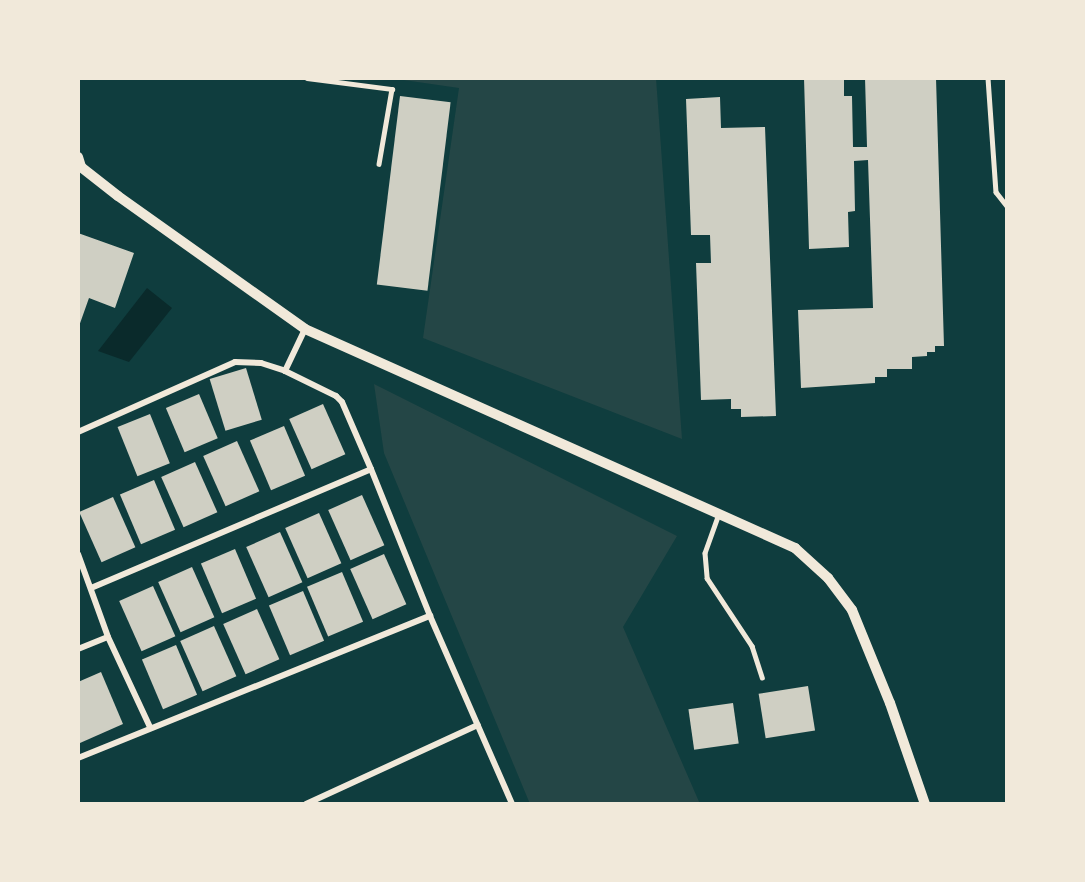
<!DOCTYPE html>
<style>
body{margin:0}
#map{position:relative;width:1085px;height:882px;overflow:hidden;background:#0f3d3e;font-family:"Space Grotesk",sans-serif}
div>[style]{position:absolute}
.green>*{inset:0;background:#244646}
.water>*{inset:0;background:#0a2a2b}
.building>*{inset:0;background:#cfcfc3;transform-origin:0 0}
.service>*{height:4.5px;margin:-2.25px;padding:0 2.25px;transform-origin:2.25px;border-radius:2.25px;background:#f1e9da}
.minor>*{height:6px;margin:-3px;padding:0 3px;transform-origin:3px;border-radius:3px;background:#f1e9da}
.tertiary>*{height:10px;margin:-5px;padding:0 5px;transform-origin:5px;border-radius:5px;background:#f1e9da}
span{translate:-50% -50%;white-space:nowrap;text-align:center;line-height:1.15;-webkit-text-stroke:5px #f1e9da;paint-order:stroke}
.frame{position:absolute;inset:0;border:80px solid #f1e9da;pointer-events:none}
</style>
<div id="map">
<div class="green">
<div style="clip-path:polygon(390px 78px,656px 78px,682px 439px,423px 338px,459px 88px)"></div>
<div style="clip-path:polygon(374px 384px,677px 536px,623px 627px,700px 804px,530px 804px,384px 453px)"></div>
</div>
<div class="water">
<div style="clip-path:polygon(147px 288px,172px 308px,129px 362px,98px 351px)"></div>
</div>
<div class="building">
<div style="clip-path:polygon(804px 78px,844px 78px,844px 96px,852px 96px,853px 147px,867px 147px,865px 78px,936px 78px,944px 346px,935px 346px,935px 352px,927px 352px,927px 356px,912px 357px,912px 369px,887px 369px,887px 377px,875px 377px,875px 383px,801px 388px,798px 310px,873px 308px,868px 160px,854px 161px,855px 211px,848px 212px,849px 247px,809px 249px)"></div>
<div style="left:400px;top:96px;width:51px;height:190px;rotate:7deg"></div>
<div style="clip-path:polygon(720px 97px,721px 128px,765px 127px,776px 416px,741px 417px,741px 409px,731px 409px,731px 399px,701px 400px,696px 263px,711px 263px,710px 235px,691px 235px,686px 99px)"></div>
<div style="clip-path:polygon(78px 233px,134px 253px,115px 308px,89px 298px,78px 329px)"></div>
<div style="left:246px;top:368px;width:54px;height:38px;rotate:73deg"></div>
<div style="left:199px;top:394px;width:48px;height:36px;rotate:67deg"></div>
<div style="left:323px;top:404px;width:55px;height:37px;rotate:66deg"></div>
<div style="left:150px;top:414px;width:53px;height:35px;rotate:68deg"></div>
<div style="left:284px;top:426px;width:54px;height:37px;rotate:67deg"></div>
<div style="left:237px;top:441px;width:55px;height:37px;rotate:66deg"></div>
<div style="left:195px;top:462px;width:55px;height:37px;rotate:66deg"></div>
<div style="left:154px;top:480px;width:54px;height:37px;rotate:67deg"></div>
<div style="left:362px;top:495px;width:55px;height:37px;rotate:66deg"></div>
<div style="left:113px;top:497px;width:55px;height:37px;rotate:66deg"></div>
<div style="left:319px;top:513px;width:55px;height:37px;rotate:66deg"></div>
<div style="left:280px;top:532px;width:55px;height:37px;rotate:66deg"></div>
<div style="left:235px;top:549px;width:54px;height:37px;rotate:67deg"></div>
<div style="left:384px;top:554px;width:55px;height:37px;rotate:66deg"></div>
<div style="left:192px;top:567px;width:55px;height:37px;rotate:66deg"></div>
<div style="left:342px;top:572px;width:54px;height:38px;rotate:67deg"></div>
<div style="left:153px;top:586px;width:55px;height:37px;rotate:66deg"></div>
<div style="left:303px;top:591px;width:54px;height:37px;rotate:67deg"></div>
<div style="left:257px;top:609px;width:55px;height:37px;rotate:66deg"></div>
<div style="left:214px;top:626px;width:55px;height:37px;rotate:66deg"></div>
<div style="left:176px;top:645px;width:54px;height:37px;rotate:67deg"></div>
<div style="clip-path:polygon(101px 672px,123px 724px,80px 743px,78px 682px)"></div>
<div style="left:808px;top:686px;width:45px;height:50px;rotate:81deg"></div>
<div style="left:733px;top:703px;width:41px;height:45px;rotate:82deg"></div>
</div>
<div class="service">
<div style="left:307px;top:78px;width:86px;rotate:7.4deg"></div>
<div style="left:392px;top:89px;width:76px;rotate:99.8deg"></div>
<div style="left:988px;top:78px;width:114px;rotate:86deg"></div>
<div style="left:996px;top:192px;width:18px;rotate:52deg"></div>
<div style="left:719px;top:514px;width:41px;rotate:109.7deg"></div>
<div style="left:705px;top:553px;width:25px;rotate:85deg"></div>
<div style="left:707px;top:578px;width:82px;rotate:56.5deg"></div>
<div style="left:752px;top:646px;width:33px;rotate:72deg"></div>
</div>
<div class="minor">
<div style="left:285px;top:371px;width:47px;rotate:-64.5deg"></div>
<div style="left:78px;top:432px;width:172px;rotate:-24deg"></div>
<div style="left:235px;top:362px;width:26px;rotate:2deg"></div>
<div style="left:261px;top:363px;width:25px;rotate:18deg"></div>
<div style="left:285px;top:371px;width:57px;rotate:26.1deg"></div>
<div style="left:336px;top:396px;width:8px;rotate:45deg"></div>
<div style="left:342px;top:402px;width:73px;rotate:66.6deg"></div>
<div style="left:371px;top:469px;width:158px;rotate:68.1deg"></div>
<div style="left:430px;top:616px;width:205px;rotate:66.4deg"></div>
<div style="left:78px;top:554px;width:88px;rotate:70.1deg"></div>
<div style="left:108px;top:637px;width:99px;rotate:65deg"></div>
<div style="left:91px;top:588px;width:304px;rotate:-23deg"></div>
<div style="left:78px;top:649px;width:32px;rotate:-22deg"></div>
<div style="left:78px;top:758px;width:380px;rotate:-22deg"></div>
<div style="left:306px;top:804px;width:189px;rotate:-24.7deg"></div>
</div>
<div class="tertiary">
<div style="left:78px;top:157px;width:10px;rotate:73deg"></div>
<div style="left:81px;top:167px;width:47px;rotate:38.1deg"></div>
<div style="left:118px;top:196px;width:229px;rotate:35.4deg"></div>
<div style="left:305px;top:329px;width:537px;rotate:24.08deg"></div>
<div style="left:795px;top:548px;width:45px;rotate:42.3deg"></div>
<div style="left:828px;top:578px;width:40px;rotate:53deg"></div>
<div style="left:852px;top:610px;width:100px;rotate:67.8deg"></div>
<div style="left:890px;top:703px;width:107px;rotate:70.9deg"></div>
</div>
<div class="frame"></div>
</div>
